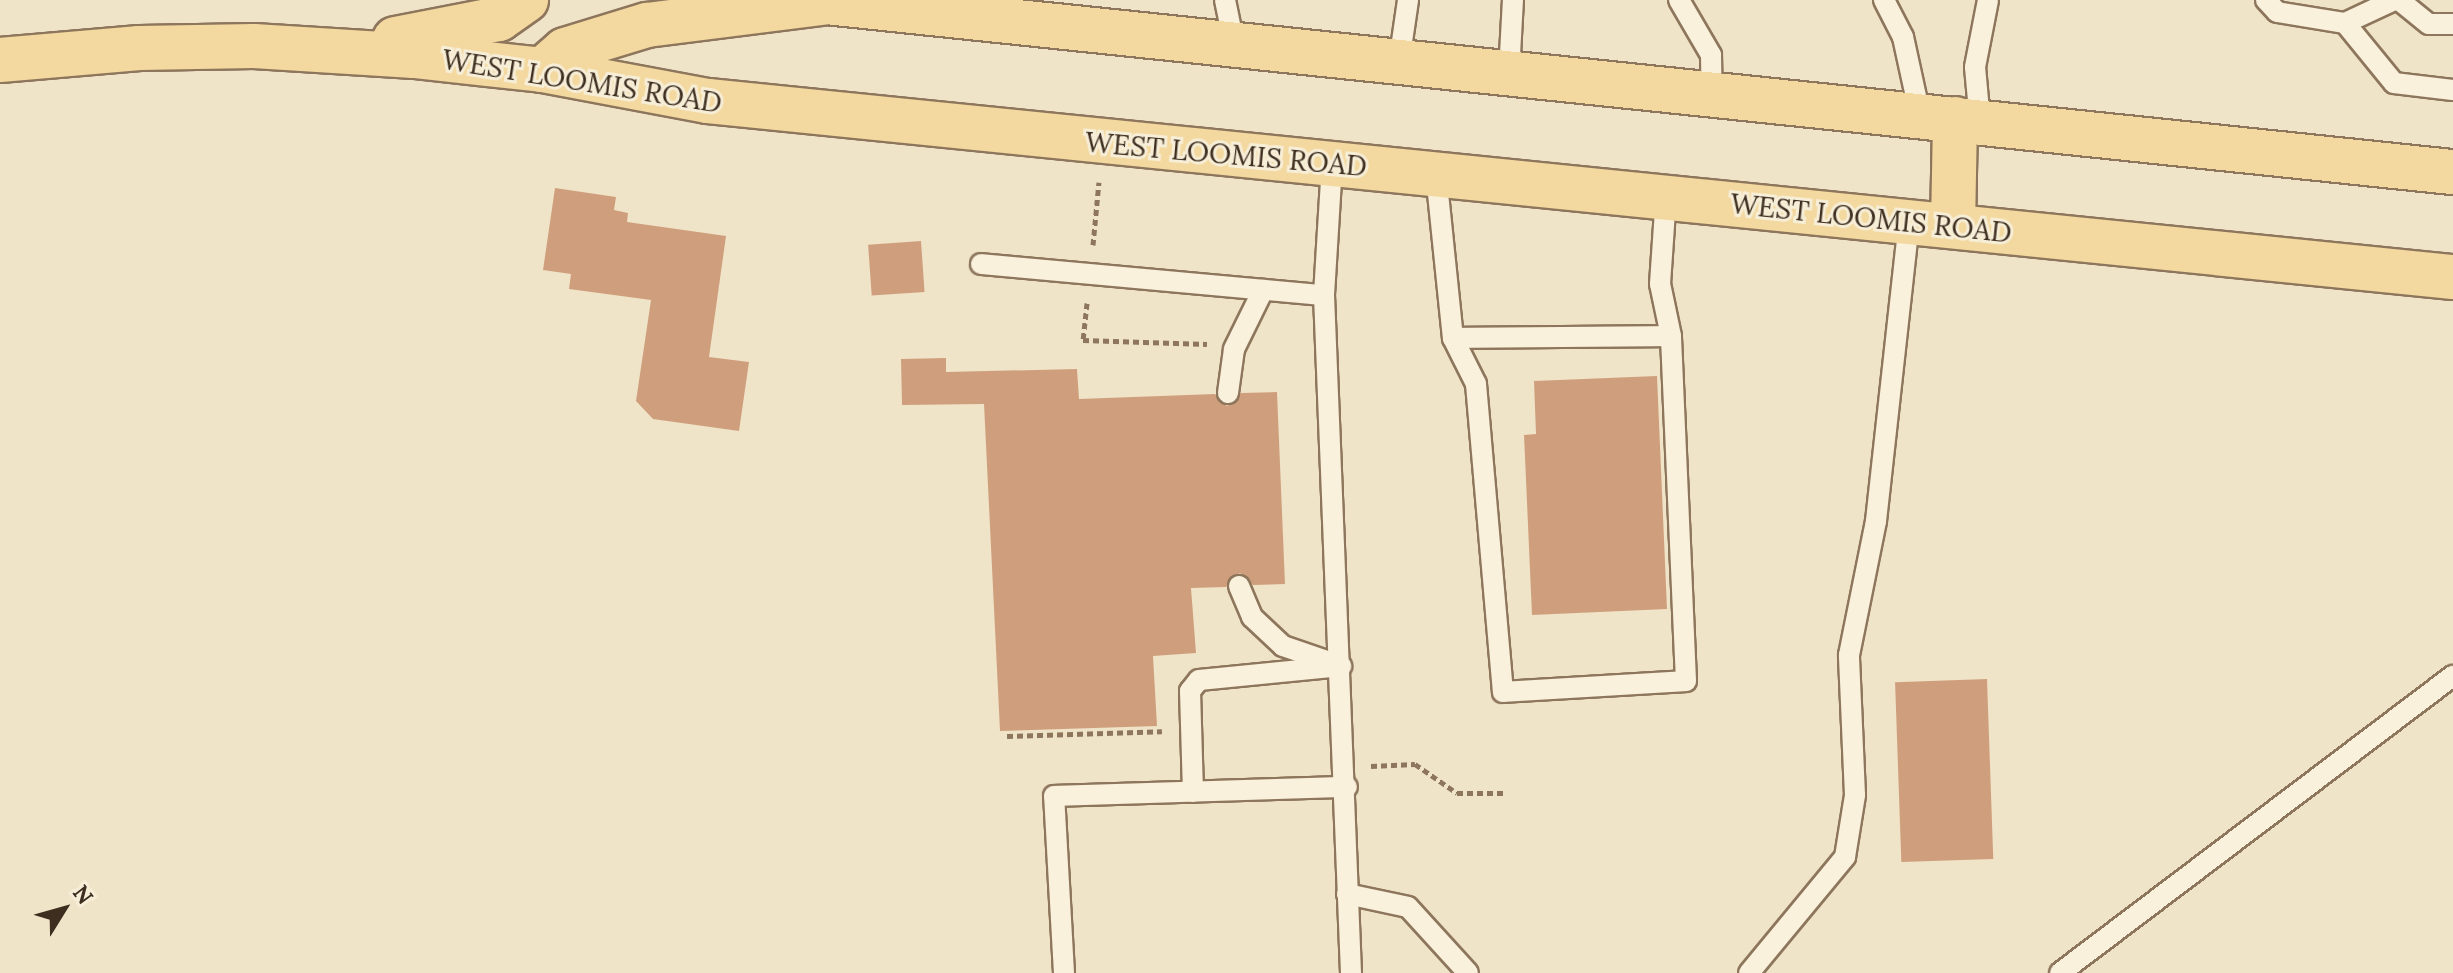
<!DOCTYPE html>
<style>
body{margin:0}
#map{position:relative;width:2453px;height:973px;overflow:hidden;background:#f0e4c8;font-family:Lora,serif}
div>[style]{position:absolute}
.building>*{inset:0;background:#cf9f7d;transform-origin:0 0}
.path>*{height:5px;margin-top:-2.5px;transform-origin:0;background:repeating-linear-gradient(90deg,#8d765c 0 6px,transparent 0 10px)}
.roads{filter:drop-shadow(2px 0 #8d765c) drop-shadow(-2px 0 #8d765c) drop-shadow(0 2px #8d765c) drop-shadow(0 -2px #8d765c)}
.service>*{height:20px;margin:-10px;padding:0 10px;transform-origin:10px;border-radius:10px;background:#faf1dc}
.primary>*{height:44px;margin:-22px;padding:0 22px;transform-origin:22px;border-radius:22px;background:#f3d9a0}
span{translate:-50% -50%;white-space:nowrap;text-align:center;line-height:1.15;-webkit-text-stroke:6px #f7eed8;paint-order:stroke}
.street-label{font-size:28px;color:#3d2e20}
.north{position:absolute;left:24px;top:869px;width:80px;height:80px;-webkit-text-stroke:6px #f7eed8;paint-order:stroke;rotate:53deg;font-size:22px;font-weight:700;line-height:32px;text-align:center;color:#3d2e20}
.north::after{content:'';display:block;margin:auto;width:28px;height:36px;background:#3d2e20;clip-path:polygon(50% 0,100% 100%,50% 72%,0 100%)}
</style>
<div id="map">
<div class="building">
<div style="clip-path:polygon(555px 188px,616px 197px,614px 210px,628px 213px,627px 222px,726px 236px,709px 357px,749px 362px,739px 431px,653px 419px,636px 401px,651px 300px,569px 289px,571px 274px,543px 270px)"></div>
<div style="left:921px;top:241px;width:51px;height:53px;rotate:86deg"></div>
<div style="clip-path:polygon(946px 358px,946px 372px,1077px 369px,1079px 399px,1215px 394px,1227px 406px,1241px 393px,1277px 392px,1285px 584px,1253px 585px,1240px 573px,1226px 587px,1191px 588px,1196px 653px,1153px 656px,1157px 726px,1000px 731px,984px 404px,902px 405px,901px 359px)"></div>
<div style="clip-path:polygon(1657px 376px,1667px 609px,1532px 615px,1524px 435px,1536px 434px,1534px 381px)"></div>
<div style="left:1987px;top:679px;width:180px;height:92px;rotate:88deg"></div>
</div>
<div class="path">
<div style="left:1093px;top:245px;width:63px;rotate:-84.6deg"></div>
<div style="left:1087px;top:303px;width:37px;rotate:96deg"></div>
<div style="left:1083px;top:340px;width:124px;rotate:1.8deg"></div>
<div style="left:1007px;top:736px;width:155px;rotate:-1.8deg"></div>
<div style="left:1371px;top:766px;width:44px;rotate:-2.6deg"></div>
<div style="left:1415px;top:764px;width:51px;rotate:34.6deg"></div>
<div style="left:1457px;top:793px;width:49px"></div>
</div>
<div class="roads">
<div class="service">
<div style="left:1225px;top:0;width:45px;rotate:78.4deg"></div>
<div style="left:1679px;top:0;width:64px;rotate:59.8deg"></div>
<div style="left:1711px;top:55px;width:39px;rotate:89deg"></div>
<div style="left:1884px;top:0;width:42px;rotate:62.8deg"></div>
<div style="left:1903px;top:37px;width:80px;rotate:77.7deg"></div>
<div style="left:2266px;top:0;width:16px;rotate:47deg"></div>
<div style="left:2277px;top:12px;width:69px;rotate:9.2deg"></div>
<div style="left:2345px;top:23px;width:54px;rotate:-25.1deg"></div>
<div style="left:2399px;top:0;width:38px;rotate:39deg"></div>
<div style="left:2429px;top:24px;width:24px"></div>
<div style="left:2345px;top:23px;width:77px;rotate:50.8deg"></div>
<div style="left:2394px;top:83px;width:59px;rotate:6.8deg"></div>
<div style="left:1399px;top:62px;width:63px;rotate:-81.7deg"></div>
<div style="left:1509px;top:73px;width:73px;rotate:-86.9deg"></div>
<div style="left:1980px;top:122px;width:55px;rotate:-95.2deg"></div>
<div style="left:1975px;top:67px;width:68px;rotate:-79deg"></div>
<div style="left:1332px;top:164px;width:131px;rotate:93.5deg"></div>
<div style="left:1324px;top:295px;width:679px;rotate:87.72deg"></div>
<div style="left:1436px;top:174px;width:165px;rotate:84.1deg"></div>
<div style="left:1453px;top:338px;width:51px;rotate:63.4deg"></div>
<div style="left:1476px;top:384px;width:309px;rotate:85deg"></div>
<div style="left:1503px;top:692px;width:183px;rotate:-3.4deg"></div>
<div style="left:1686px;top:681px;width:345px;rotate:-92.5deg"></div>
<div style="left:1671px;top:336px;width:53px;rotate:-101.9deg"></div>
<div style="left:1660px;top:284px;width:87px;rotate:-86.1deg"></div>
<div style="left:981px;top:264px;width:344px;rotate:5.2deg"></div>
<div style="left:1453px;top:338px;width:218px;rotate:-0.5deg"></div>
<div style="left:1228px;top:393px;width:44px;rotate:-82.2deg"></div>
<div style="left:1234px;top:349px;width:66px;rotate:-63.8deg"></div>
<div style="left:1239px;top:586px;width:34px;rotate:67deg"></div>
<div style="left:1252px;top:617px;width:42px;rotate:43.1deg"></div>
<div style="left:1283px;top:646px;width:50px;rotate:18.8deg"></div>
<div style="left:1193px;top:792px;width:101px;rotate:-91.7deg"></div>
<div style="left:1190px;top:691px;width:14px;rotate:-51deg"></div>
<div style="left:1199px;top:680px;width:143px;rotate:-5.6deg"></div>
<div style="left:1347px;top:894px;width:62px;rotate:12deg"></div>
<div style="left:1408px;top:907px;width:89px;rotate:47.7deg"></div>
<div style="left:1064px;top:973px;width:177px;rotate:-93.2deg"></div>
<div style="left:1054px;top:796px;width:293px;rotate:-1.8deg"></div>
<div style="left:1749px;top:973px;width:151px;rotate:-50.4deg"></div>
<div style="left:1845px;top:857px;width:63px;rotate:-80.8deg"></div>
<div style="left:1855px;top:795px;width:140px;rotate:-92.5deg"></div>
<div style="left:1849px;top:655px;width:137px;rotate:-78.6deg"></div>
<div style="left:1876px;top:521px;width:302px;rotate:-83.7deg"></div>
<div style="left:2060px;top:973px;width:493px;rotate:-37.1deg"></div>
</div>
<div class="primary">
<div style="left:807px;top:0;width:1655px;rotate:5.97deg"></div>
<div style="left:395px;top:39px;width:106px;rotate:-10.9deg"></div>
<div style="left:499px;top:19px;width:33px;rotate:-35deg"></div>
<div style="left:0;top:60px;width:140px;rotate:-4.9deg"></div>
<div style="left:139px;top:48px;width:115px;rotate:-1deg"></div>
<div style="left:254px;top:46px;width:160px;rotate:3.6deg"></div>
<div style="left:414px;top:56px;width:129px;rotate:6.2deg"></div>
<div style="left:542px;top:70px;width:169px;rotate:10.6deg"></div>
<div style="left:708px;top:101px;width:1754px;rotate:5.76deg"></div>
<div style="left:542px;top:70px;width:30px;rotate:-41deg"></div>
<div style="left:565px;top:50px;width:86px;rotate:-17deg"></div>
<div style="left:647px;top:25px;width:182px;rotate:-7.2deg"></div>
<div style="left:1953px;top:226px;width:107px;rotate:-88.9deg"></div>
</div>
</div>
<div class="street-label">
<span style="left:582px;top:81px;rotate:9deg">WEST LOOMIS ROAD</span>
<span style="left:1226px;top:154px;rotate:5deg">WEST LOOMIS ROAD</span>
<span style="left:1871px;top:218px;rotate:6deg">WEST LOOMIS ROAD</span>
</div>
<div class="north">N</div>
</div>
